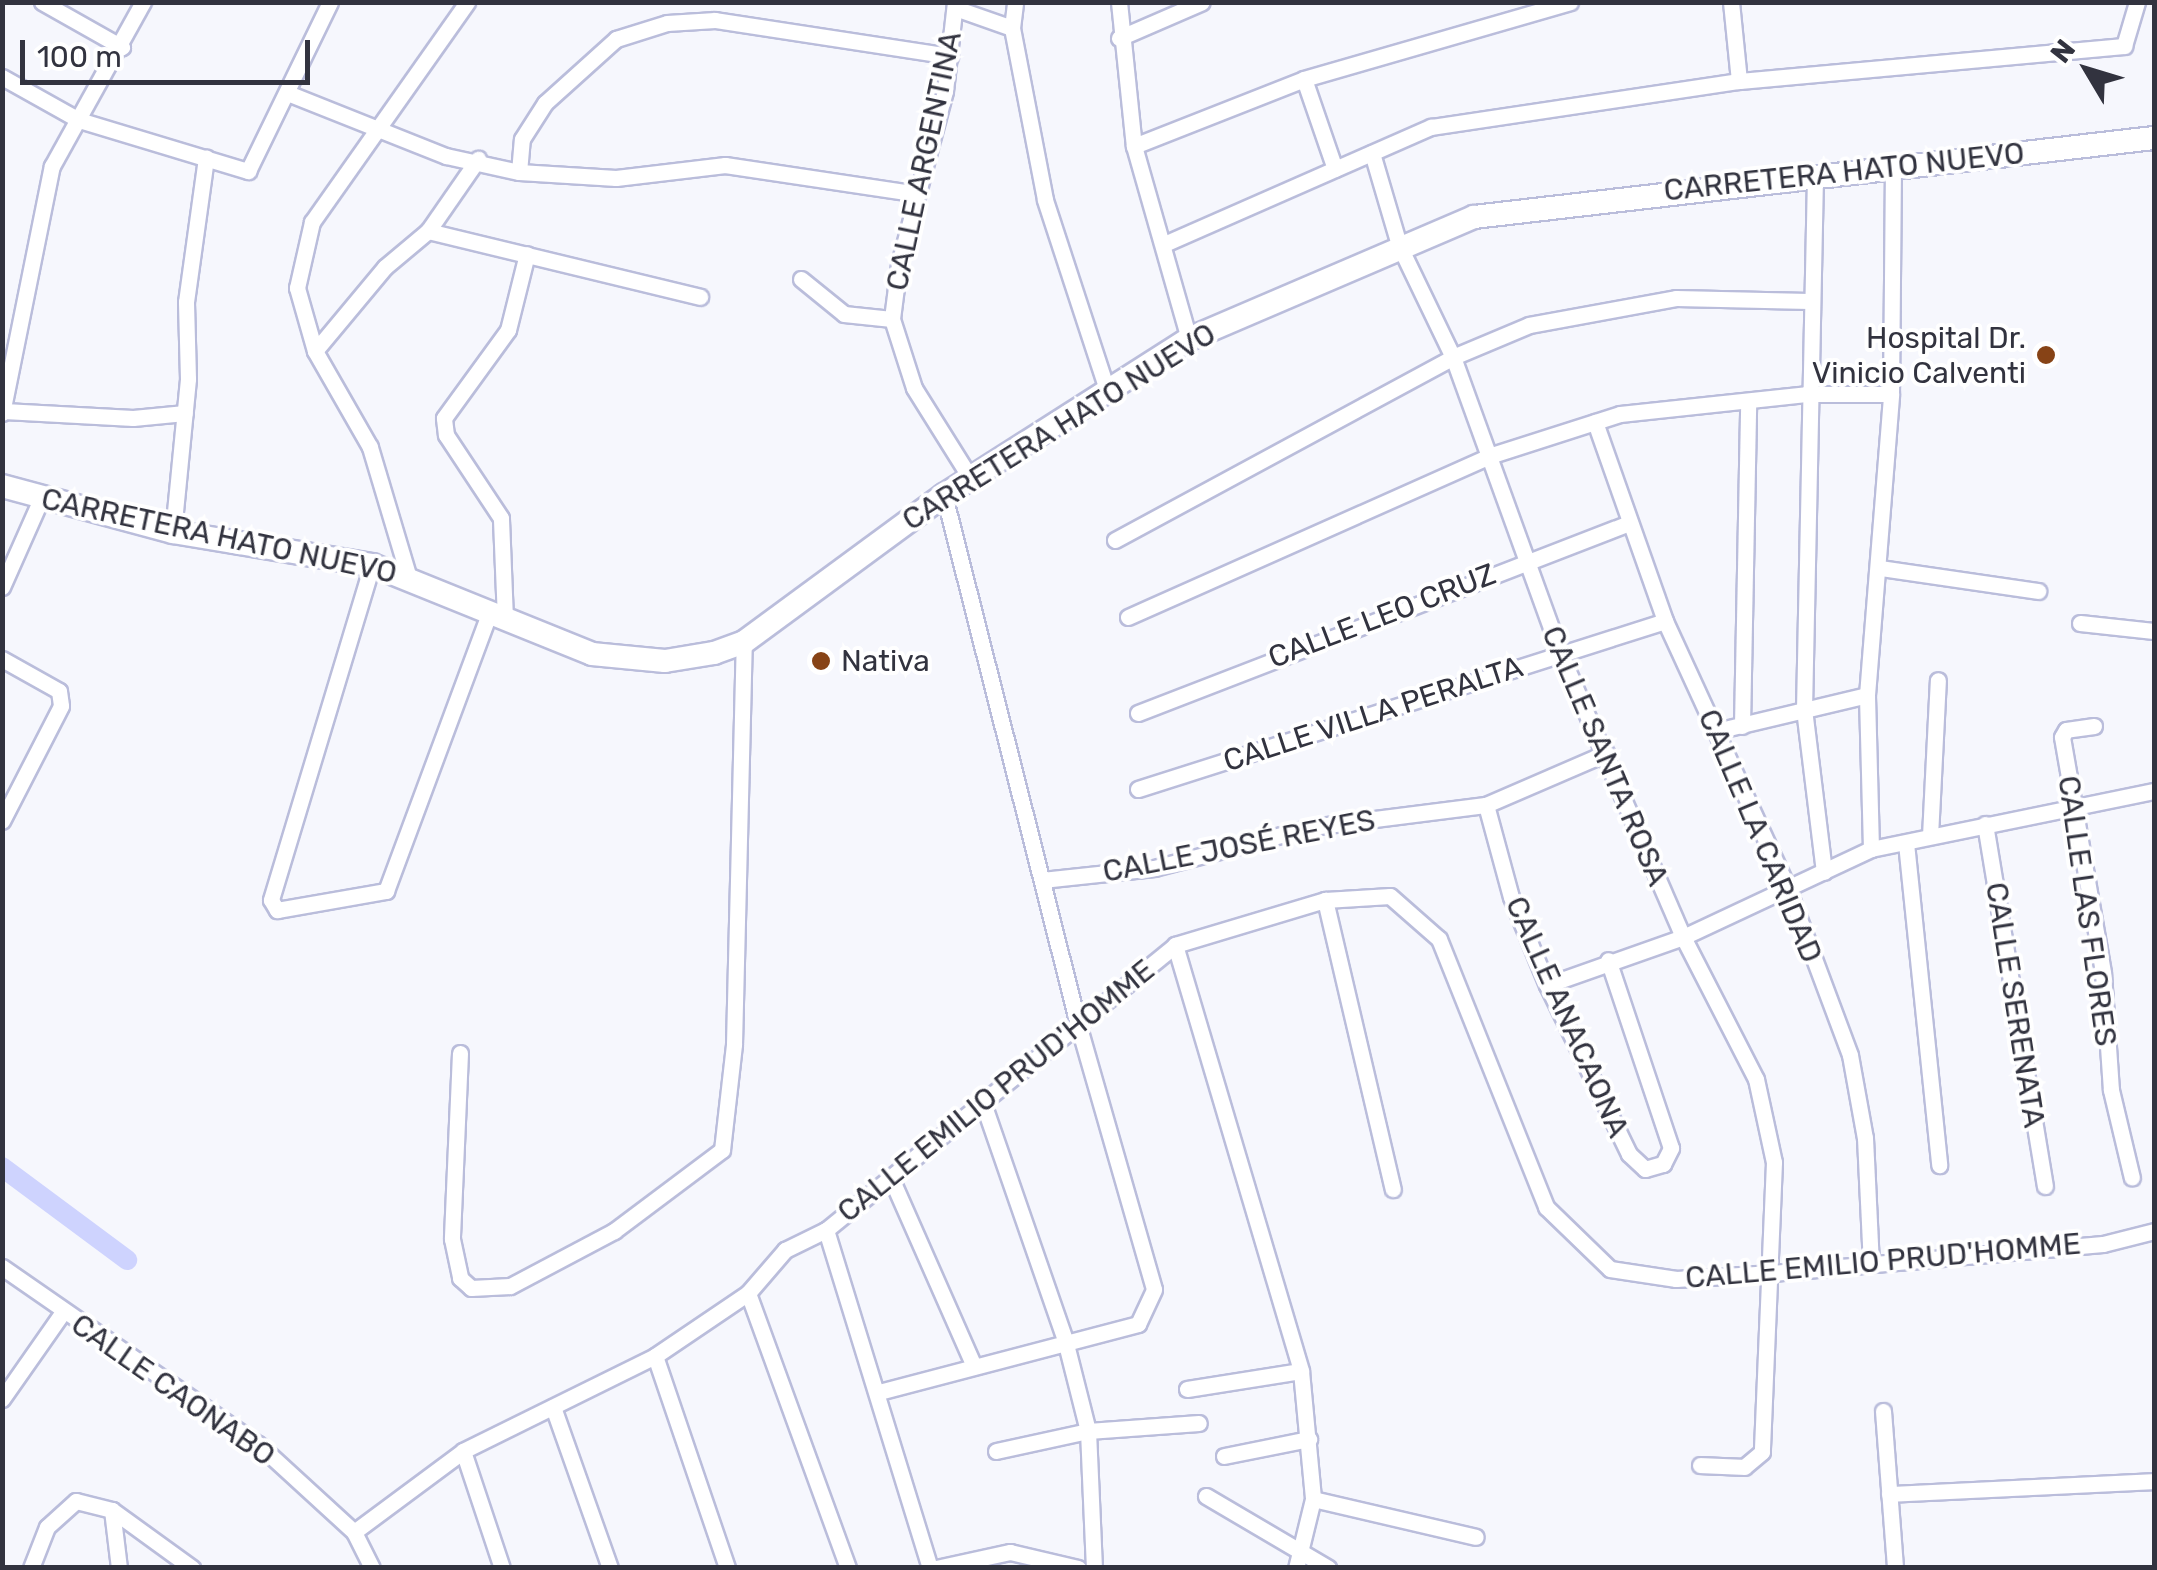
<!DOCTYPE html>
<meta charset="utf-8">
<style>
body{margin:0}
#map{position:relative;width:2157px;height:1570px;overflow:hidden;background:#f6f7fd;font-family:Rubik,sans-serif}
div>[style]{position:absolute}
.canal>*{height:20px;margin:-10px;padding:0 10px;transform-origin:10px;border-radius:10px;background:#ced3fe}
.roads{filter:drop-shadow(2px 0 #babddb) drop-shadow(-2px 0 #babddb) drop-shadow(0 2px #babddb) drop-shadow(0 -2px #babddb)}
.minor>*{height:15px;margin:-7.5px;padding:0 7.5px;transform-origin:7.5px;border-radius:7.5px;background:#fff}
.secondary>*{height:22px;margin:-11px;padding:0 11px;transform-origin:11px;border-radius:11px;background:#fff}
.dots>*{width:28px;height:28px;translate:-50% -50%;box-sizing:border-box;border:5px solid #fff;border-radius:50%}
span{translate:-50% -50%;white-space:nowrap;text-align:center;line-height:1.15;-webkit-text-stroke:8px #fff;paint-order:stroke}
.street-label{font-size:30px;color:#32333f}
.poi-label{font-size:30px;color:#32333f}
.right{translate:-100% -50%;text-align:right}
.left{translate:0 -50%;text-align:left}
.frame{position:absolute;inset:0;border:5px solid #32333f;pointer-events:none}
.north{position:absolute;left:2037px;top:20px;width:100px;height:100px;-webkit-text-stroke:8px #fff;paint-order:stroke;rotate:308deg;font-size:28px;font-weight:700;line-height:40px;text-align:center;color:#32333f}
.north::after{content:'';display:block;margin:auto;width:35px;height:45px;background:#32333f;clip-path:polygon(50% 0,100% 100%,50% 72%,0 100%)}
.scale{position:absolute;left:20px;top:40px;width:290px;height:45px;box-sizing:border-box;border:5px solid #32333f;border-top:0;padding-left:12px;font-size:30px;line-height:35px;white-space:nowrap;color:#32333f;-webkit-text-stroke:8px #fff;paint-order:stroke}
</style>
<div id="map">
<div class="canal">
<div style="left:2px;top:1167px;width:156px;rotate:36.6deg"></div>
</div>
<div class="roads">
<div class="minor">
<div style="left:42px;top:2px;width:92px;rotate:29.4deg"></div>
<div style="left:955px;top:2px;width:90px;rotate:96.4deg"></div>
<div style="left:945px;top:91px;width:179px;rotate:104.9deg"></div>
<div style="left:899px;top:264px;width:55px;rotate:97.3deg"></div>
<div style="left:892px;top:319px;width:72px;rotate:72.3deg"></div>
<div style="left:914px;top:388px;width:107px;rotate:57.9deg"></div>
<div style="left:1119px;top:2px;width:145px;rotate:84.1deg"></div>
<div style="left:1134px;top:146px;width:201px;rotate:74.1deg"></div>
<div style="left:1731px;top:2px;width:79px;rotate:84.2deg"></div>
<div style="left:955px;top:8px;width:60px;rotate:19.3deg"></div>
<div style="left:1012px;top:28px;width:175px;rotate:79.1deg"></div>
<div style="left:1045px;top:200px;width:200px;rotate:71.9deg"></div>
<div style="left:1012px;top:28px;width:26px;rotate:-83deg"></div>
<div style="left:1119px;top:38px;width:90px;rotate:-23.4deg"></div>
<div style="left:2px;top:77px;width:88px;rotate:29.2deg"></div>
<div style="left:79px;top:120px;width:177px;rotate:16.8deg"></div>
<div style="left:248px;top:171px;width:188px;rotate:-64.1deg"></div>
<div style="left:1304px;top:79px;width:95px;rotate:71deg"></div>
<div style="left:290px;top:94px;width:168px;rotate:21.7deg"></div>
<div style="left:446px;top:156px;width:75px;rotate:12.4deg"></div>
<div style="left:519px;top:172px;width:97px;rotate:3.5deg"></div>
<div style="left:616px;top:178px;width:110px;rotate:-6.8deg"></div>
<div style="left:725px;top:165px;width:195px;rotate:8.5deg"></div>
<div style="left:1134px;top:146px;width:183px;rotate:-21.5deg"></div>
<div style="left:1304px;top:79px;width:277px;rotate:-16.1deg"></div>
<div style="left:1372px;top:153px;width:96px;rotate:73.6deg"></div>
<div style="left:1399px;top:245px;width:124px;rotate:64.3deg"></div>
<div style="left:1453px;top:357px;width:317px;rotate:70.1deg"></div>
<div style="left:1561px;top:655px;width:307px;rotate:66.6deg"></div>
<div style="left:1683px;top:937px;width:160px;rotate:62.8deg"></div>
<div style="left:1756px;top:1079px;width:85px;rotate:77.8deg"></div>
<div style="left:1774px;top:1162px;width:290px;rotate:92.4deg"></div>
<div style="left:1762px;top:1452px;width:23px;rotate:140deg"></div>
<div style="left:1744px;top:1467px;width:44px;rotate:-177.4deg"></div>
<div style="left:519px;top:172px;width:33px;rotate:-85deg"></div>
<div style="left:522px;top:139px;width:43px;rotate:-57.4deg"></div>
<div style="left:545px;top:103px;width:96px;rotate:-42deg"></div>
<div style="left:616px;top:39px;width:53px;rotate:-17.4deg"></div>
<div style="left:667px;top:23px;width:48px;rotate:-3.6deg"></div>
<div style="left:715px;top:20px;width:238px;rotate:8.7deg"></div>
<div style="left:1815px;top:176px;width:533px;rotate:91.18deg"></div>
<div style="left:1804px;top:709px;width:164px;rotate:83deg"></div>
<div style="left:428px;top:231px;width:280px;rotate:13.6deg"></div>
<div style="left:1164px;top:244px;width:292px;rotate:-23.7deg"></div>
<div style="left:1431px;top:127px;width:311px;rotate:-8.5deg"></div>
<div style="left:1739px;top:81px;width:387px;rotate:-5.2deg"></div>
<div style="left:2124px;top:46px;width:46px;rotate:-73.5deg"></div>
<div style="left:801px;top:279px;width:55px;rotate:39.1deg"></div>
<div style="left:844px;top:314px;width:48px;rotate:5.9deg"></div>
<div style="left:315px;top:351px;width:109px;rotate:-50.2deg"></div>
<div style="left:385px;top:267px;width:56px;rotate:-39.9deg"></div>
<div style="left:428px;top:231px;width:88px;rotate:-55.2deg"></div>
<div style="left:4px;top:411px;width:129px;rotate:3.1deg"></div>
<div style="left:133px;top:418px;width:52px;rotate:-5.5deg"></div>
<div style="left:2px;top:413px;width:252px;rotate:-78.6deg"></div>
<div style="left:52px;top:166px;width:188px;rotate:-61deg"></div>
<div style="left:1595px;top:422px;width:211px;rotate:70.6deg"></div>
<div style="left:1665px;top:621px;width:295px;rotate:65.3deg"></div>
<div style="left:1788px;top:889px;width:177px;rotate:69.5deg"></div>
<div style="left:1850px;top:1055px;width:84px;rotate:79.8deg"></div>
<div style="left:1865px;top:1138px;width:125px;rotate:87.3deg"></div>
<div style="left:173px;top:532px;width:154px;rotate:-84.4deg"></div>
<div style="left:188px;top:379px;width:77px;rotate:-91.5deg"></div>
<div style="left:186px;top:302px;width:146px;rotate:-82.1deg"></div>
<div style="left:1115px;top:540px;width:384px;rotate:-28.4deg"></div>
<div style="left:1453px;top:357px;width:82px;rotate:-22.8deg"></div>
<div style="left:1529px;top:325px;width:149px;rotate:-10.4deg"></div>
<div style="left:1676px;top:298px;width:133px;rotate:1.3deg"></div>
<div style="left:372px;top:565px;width:350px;rotate:106.8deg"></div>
<div style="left:271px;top:900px;width:12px;rotate:59deg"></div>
<div style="left:277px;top:910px;width:111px;rotate:-9.9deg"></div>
<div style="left:386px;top:891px;width:298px;rotate:-69.6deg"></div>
<div style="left:1880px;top:568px;width:160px;rotate:8.3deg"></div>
<div style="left:409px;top:578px;width:137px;rotate:-106.6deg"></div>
<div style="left:370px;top:447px;width:111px;rotate:-119.8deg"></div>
<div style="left:315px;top:351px;width:66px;rotate:-105.9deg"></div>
<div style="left:297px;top:288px;width:68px;rotate:-77.2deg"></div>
<div style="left:312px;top:222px;width:269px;rotate:-54.8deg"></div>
<div style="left:2px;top:587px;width:96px;rotate:-66.1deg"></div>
<div style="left:1128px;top:617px;width:398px;rotate:-24deg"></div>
<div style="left:1492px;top:455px;width:134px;rotate:-17.8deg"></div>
<div style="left:1620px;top:414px;width:187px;rotate:-6.1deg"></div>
<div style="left:1806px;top:394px;width:85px"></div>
<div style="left:505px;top:619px;width:101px;rotate:-92.3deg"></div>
<div style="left:501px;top:518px;width:100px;rotate:-123.5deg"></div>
<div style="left:446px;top:435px;width:17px;rotate:-97deg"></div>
<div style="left:444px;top:418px;width:109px;rotate:-54deg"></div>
<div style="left:508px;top:330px;width:78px;rotate:-76deg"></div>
<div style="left:2080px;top:623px;width:74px;rotate:6.2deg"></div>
<div style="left:2px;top:659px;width:65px;rotate:29.3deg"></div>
<div style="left:59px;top:691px;width:15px;rotate:82deg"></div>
<div style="left:61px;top:706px;width:129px;rotate:117.2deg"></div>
<div style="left:1138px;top:713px;width:526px;rotate:-21.15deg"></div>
<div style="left:1742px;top:726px;width:324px;rotate:-88.9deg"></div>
<div style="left:2094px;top:726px;width:28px;rotate:172deg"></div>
<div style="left:2066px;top:730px;width:8px;rotate:120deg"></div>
<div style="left:2062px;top:737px;width:240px;rotate:80.1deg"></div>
<div style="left:2103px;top:973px;width:117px;rotate:86.1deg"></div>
<div style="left:2111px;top:1090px;width:90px;rotate:76.6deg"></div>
<div style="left:1716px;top:731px;width:155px;rotate:-13.4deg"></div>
<div style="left:1138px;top:789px;width:553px;rotate:-17.68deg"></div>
<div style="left:1486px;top:805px;width:95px;rotate:74.8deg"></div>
<div style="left:1511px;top:897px;width:95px;rotate:67.8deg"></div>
<div style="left:1547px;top:985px;width:188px;rotate:64.1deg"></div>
<div style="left:1629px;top:1154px;width:22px;rotate:43deg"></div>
<div style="left:1645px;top:1169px;width:19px;rotate:-16deg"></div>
<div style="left:1663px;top:1164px;width:18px;rotate:-63deg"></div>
<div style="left:1671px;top:1148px;width:198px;rotate:-108.5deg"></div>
<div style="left:1985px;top:824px;width:367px;rotate:80.6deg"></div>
<div style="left:1930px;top:836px;width:156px;rotate:-87.1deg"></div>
<div style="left:1906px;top:843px;width:324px;rotate:84.1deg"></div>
<div style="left:1871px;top:849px;width:154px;rotate:-91.5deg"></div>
<div style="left:1867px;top:695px;width:302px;rotate:-85.4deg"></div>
<div style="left:1891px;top:394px;width:229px;rotate:-89.5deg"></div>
<div style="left:1042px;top:880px;width:113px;rotate:-6.1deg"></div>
<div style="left:1154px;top:868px;width:162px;rotate:-14.6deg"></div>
<div style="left:1311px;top:827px;width:176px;rotate:-7.2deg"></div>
<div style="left:1486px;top:805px;width:131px;rotate:-23.4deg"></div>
<div style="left:1325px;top:900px;width:297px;rotate:76.8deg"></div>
<div style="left:1175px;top:945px;width:444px;rotate:73.5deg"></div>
<div style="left:1301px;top:1371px;width:129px;rotate:84.6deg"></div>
<div style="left:1313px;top:1499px;width:71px;rotate:103.8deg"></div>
<div style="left:1547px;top:985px;width:144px;rotate:-19.4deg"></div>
<div style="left:1683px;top:937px;width:208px;rotate:-25.1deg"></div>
<div style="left:1871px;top:849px;width:289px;rotate:-11.6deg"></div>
<div style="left:460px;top:1053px;width:186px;rotate:92.5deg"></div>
<div style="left:452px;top:1239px;width:40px;rotate:78deg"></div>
<div style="left:460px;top:1278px;width:15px;rotate:42deg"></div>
<div style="left:471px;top:1288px;width:39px;rotate:-3deg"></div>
<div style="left:510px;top:1286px;width:118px;rotate:-27.9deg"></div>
<div style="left:614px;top:1231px;width:135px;rotate:-36.9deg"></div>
<div style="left:722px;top:1150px;width:107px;rotate:-83.5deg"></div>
<div style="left:734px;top:1044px;width:402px;rotate:-88.6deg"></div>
<div style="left:983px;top:1103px;width:251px;rotate:70.9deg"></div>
<div style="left:1065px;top:1340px;width:94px;rotate:75.8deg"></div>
<div style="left:1088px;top:1431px;width:137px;rotate:87.5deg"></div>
<div style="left:891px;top:1178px;width:206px;rotate:66.2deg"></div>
<div style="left:826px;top:1230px;width:354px;rotate:72.9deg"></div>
<div style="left:2px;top:1267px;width:311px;rotate:34.7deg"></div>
<div style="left:258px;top:1444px;width:130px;rotate:42.5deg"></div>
<div style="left:354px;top:1532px;width:40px;rotate:63.4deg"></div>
<div style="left:748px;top:1293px;width:293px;rotate:70deg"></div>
<div style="left:655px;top:1356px;width:224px;rotate:71.2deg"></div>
<div style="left:1187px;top:1389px;width:115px;rotate:-9deg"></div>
<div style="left:879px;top:1392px;width:268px;rotate:-14.7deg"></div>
<div style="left:1138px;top:1324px;width:38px;rotate:-65deg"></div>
<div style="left:1154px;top:1289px;width:280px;rotate:-106deg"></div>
<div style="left:1077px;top:1020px;width:542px;rotate:-104.22deg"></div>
<div style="left:2px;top:1399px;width:106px;rotate:-55deg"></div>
<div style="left:553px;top:1407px;width:171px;rotate:70.5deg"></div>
<div style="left:1883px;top:1411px;width:157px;rotate:85.6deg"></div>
<div style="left:463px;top:1451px;width:123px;rotate:71.6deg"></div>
<div style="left:996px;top:1451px;width:94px;rotate:-12.3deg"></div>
<div style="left:1088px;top:1431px;width:111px;rotate:-4.1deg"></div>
<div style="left:1224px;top:1456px;width:87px;rotate:-11.3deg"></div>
<div style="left:1889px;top:1494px;width:265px;rotate:-2.8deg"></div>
<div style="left:1206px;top:1496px;width:142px;rotate:30.5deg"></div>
<div style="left:1313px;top:1499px;width:167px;rotate:13.1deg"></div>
<div style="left:112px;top:1510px;width:58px;rotate:83.1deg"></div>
<div style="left:354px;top:1532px;width:136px;rotate:-36.6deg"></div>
<div style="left:463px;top:1451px;width:214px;rotate:-26.3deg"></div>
<div style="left:655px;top:1356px;width:112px;rotate:-34.1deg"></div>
<div style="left:748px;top:1293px;width:57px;rotate:-49.3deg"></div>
<div style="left:785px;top:1250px;width:46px;rotate:-26deg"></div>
<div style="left:826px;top:1230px;width:451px;rotate:-39.2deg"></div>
<div style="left:1175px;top:945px;width:157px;rotate:-16.7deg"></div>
<div style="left:1325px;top:900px;width:65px;rotate:-3.5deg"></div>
<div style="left:1390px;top:896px;width:65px;rotate:41.3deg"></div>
<div style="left:1439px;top:939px;width:289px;rotate:68.2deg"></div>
<div style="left:1546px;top:1207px;width:89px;rotate:44.1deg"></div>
<div style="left:1610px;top:1269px;width:67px;rotate:8.6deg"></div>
<div style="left:1676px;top:1279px;width:96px;rotate:-3.6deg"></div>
<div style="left:1772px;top:1273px;width:332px;rotate:-5deg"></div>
<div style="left:2103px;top:1244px;width:53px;rotate:-14.3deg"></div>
<div style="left:31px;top:1568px;width:44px;rotate:-68.7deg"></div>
<div style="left:47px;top:1527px;width:39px;rotate:-42deg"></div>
<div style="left:76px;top:1501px;width:37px;rotate:14deg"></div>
<div style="left:112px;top:1510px;width:99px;rotate:35.9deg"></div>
<div style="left:936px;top:1568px;width:76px;rotate:-12.2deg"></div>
<div style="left:1010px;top:1552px;width:70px;rotate:13.2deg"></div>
</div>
<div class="secondary">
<div style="left:2px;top:486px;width:177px;rotate:15.1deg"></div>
<div style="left:173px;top:532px;width:202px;rotate:9.4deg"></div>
<div style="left:372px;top:565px;width:237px;rotate:22deg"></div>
<div style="left:592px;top:654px;width:73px;rotate:5.5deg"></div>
<div style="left:665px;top:661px;width:50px;rotate:-9.3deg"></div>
<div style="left:714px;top:653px;width:32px;rotate:-20deg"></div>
<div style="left:744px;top:642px;width:248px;rotate:-36.3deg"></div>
<div style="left:944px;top:495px;width:290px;rotate:-32.5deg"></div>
<div style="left:1189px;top:339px;width:310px;rotate:-23.2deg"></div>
<div style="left:1474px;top:217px;width:685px;rotate:-6.63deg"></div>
</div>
</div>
<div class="dots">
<div style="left:2046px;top:355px;background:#874316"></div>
<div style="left:821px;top:661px;background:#874316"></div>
</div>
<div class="street-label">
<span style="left:924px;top:161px;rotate:-78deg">CALLE ARGENTINA</span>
<span style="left:1844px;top:172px;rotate:-6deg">CARRETERA HATO NUEVO</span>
<span style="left:1059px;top:427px;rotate:-32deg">CARRETERA HATO NUEVO</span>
<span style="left:219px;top:536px;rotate:12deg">CARRETERA HATO NUEVO</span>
<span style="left:1382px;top:616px;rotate:-21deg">CALLE LEO CRUZ</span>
<span style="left:1373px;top:714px;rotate:-18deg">CALLE VILLA PERALTA</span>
<span style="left:1605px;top:756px;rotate:67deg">CALLE SANTA ROSA</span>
<span style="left:1760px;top:836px;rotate:67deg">CALLE LA CARIDAD</span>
<span style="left:1239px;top:846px;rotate:-11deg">CALLE JOSÉ REYES</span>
<span style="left:2087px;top:911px;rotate:82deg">CALLE LAS FLORES</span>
<span style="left:2015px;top:1005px;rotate:81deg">CALLE SERENATA</span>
<span style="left:1567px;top:1017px;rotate:66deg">CALLE ANACAONA</span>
<span style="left:996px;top:1091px;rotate:-39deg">CALLE EMILIO PRUD'HOMME</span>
<span style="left:1883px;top:1261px;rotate:-5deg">CALLE EMILIO PRUD'HOMME</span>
<span style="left:173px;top:1390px;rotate:35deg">CALLE CAONABO</span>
</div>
<div class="poi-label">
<span class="right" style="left:2026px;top:355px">Hospital Dr.<br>Vinicio Calventi</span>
<span class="left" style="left:841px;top:661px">Nativa</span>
</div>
<div class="frame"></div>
<div class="north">N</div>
<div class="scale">100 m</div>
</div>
